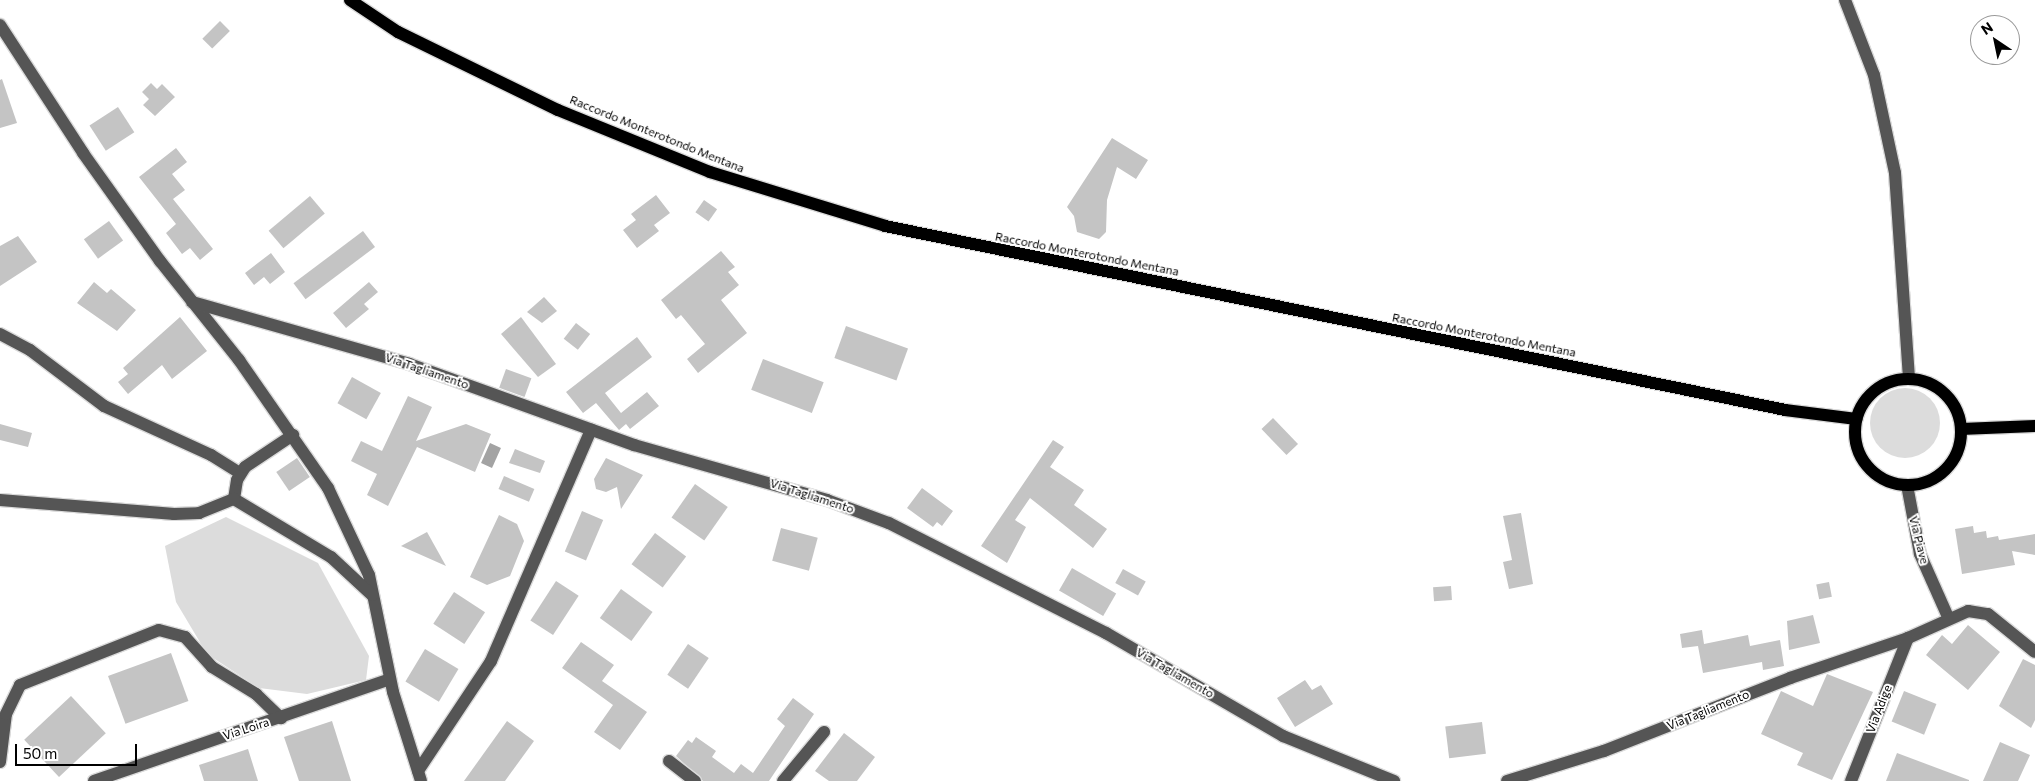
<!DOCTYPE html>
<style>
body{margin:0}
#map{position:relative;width:2035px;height:781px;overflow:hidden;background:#fff;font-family:Commissioner,sans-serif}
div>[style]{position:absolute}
.green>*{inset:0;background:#dcdcdc}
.round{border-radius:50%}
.water>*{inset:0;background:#a3a3a3;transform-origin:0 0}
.building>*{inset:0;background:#c4c4c4;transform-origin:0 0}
.roads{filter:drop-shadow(1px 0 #dbdbdb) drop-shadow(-1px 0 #dbdbdb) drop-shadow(0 1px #dbdbdb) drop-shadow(0 -1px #dbdbdb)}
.minor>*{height:12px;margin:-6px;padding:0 6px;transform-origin:6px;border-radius:6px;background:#555}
.major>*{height:12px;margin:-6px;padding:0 6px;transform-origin:6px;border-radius:6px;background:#000}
.major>.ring{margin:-6px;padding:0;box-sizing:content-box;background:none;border:12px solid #000;border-radius:50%}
span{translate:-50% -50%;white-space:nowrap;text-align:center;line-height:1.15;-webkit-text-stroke:4px #fff;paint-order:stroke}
.street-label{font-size:12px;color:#000}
.north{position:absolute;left:1970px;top:15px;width:50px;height:50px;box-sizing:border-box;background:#fff;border:1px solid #999;border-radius:50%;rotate:326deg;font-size:14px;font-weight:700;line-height:20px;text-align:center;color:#000}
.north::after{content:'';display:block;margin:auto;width:18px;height:22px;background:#000;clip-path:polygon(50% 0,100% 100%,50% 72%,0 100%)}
.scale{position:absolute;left:15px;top:744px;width:122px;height:22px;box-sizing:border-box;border:2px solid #000;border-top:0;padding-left:6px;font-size:15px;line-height:18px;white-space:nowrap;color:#000;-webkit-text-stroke:4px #fff;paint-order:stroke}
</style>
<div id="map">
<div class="green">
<div class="round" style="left:1870px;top:388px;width:70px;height:70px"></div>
<div style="clip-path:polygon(226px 517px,318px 563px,369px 656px,366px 680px,307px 694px,259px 688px,207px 654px,176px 602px,165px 546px)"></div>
</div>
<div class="water">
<div style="left:490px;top:443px;width:12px;height:22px;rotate:24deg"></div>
</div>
<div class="building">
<div style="left:220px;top:21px;width:14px;height:25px;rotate:45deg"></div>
<div style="clip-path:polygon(2px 79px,17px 123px,0 128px,0 80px)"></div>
<div style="clip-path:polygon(151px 83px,157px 89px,162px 84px,175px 97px,155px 116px,143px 105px,149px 99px,142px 92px)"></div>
<div style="left:118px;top:107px;width:30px;height:34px;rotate:57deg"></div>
<div style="clip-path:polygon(1112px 138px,1148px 160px,1136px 179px,1117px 167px,1107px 200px,1106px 232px,1099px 239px,1077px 232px,1074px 216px,1067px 207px)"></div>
<div style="clip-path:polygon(176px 148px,187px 162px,172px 174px,185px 190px,173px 199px,213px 249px,200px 260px,190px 248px,182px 254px,166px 233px,176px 224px,139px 177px)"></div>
<div style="clip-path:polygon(656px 195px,670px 213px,654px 225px,659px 231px,637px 248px,623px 230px,636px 220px,631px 214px)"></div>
<div style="left:310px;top:196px;width:23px;height:54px;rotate:50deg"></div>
<div style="left:704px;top:200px;width:16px;height:15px;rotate:35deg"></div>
<div style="left:109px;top:221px;width:24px;height:31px;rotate:54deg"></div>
<div style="left:363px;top:231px;width:20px;height:87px;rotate:53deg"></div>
<div style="clip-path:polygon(18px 236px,37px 262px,0 286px,0 246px)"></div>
<div style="clip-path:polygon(721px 251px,735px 267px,728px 272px,739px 285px,721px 300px,747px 333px,698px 373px,687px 359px,705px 344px,681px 315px,676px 319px,661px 300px)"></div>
<div style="clip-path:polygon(271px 253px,285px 272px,270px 284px,264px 277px,254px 285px,245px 273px)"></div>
<div style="clip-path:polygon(94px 282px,107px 293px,111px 289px,136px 310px,117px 331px,77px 303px)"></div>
<div style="clip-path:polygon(369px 282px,378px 292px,364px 304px,369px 309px,346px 328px,333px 313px)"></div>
<div style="clip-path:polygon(544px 297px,557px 311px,542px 323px,527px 312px)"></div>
<div style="clip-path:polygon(180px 317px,207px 351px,172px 379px,162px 365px,128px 394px,118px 382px,128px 374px,123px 368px)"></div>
<div style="clip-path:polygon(521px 317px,556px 364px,538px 377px,501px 334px)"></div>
<div style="left:576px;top:323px;width:18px;height:20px;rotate:38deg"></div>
<div style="left:846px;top:326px;width:66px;height:34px;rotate:20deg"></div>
<div style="clip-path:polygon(637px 337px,652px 357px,605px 393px,621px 413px,647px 392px,659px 406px,630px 429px,626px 424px,619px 430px,596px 403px,583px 413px,566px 392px)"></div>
<div style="left:763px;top:359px;width:65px;height:33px;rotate:21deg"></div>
<div style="left:506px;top:369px;width:27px;height:20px;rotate:20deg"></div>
<div style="left:352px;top:377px;width:33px;height:30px;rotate:29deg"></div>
<div style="clip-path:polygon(408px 396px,432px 407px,416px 441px,466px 424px,491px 434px,475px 472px,417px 447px,388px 506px,367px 495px,377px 474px,351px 461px,361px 441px,382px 451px)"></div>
<div style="left:1273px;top:418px;width:36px;height:16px;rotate:46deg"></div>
<div style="clip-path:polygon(0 424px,32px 433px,28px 447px,0 440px)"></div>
<div style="clip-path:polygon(1053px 440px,1064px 447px,1050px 467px,1084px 490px,1074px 505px,1107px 529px,1093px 548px,1030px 498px,1015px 520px,1026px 527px,1007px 563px,981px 546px)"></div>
<div style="clip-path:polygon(515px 449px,545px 461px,540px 473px,509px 463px)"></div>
<div style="left:297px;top:458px;width:23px;height:25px;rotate:56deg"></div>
<div style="clip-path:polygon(606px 458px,643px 475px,621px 509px,617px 487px,606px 492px,596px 489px,594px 479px)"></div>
<div style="left:504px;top:476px;width:33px;height:14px;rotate:23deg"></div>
<div style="left:695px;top:484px;width:40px;height:41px;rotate:35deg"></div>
<div style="clip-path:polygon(922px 488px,953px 511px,942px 526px,937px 522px,933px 527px,907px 508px)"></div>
<div style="left:582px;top:511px;width:23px;height:44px;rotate:23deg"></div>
<div style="clip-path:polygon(1521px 513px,1533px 584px,1509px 589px,1503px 562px,1512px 560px,1503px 516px)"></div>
<div style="clip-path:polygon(499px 515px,517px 524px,524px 541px,510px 576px,487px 585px,470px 577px)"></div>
<div style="clip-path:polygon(1973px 526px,1974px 533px,1986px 531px,1987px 538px,1998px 536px,1999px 540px,2035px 534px,2035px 555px,2012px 551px,2015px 565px,1962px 574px,1955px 529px)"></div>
<div style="left:781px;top:528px;width:38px;height:34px;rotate:15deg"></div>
<div style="clip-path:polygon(427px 532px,446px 566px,401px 546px)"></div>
<div style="left:655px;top:533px;width:39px;height:39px;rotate:37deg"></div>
<div style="left:1072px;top:568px;width:51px;height:26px;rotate:30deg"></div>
<div style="left:1123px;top:569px;width:26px;height:16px;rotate:29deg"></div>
<div style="left:556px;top:581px;width:27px;height:47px;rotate:33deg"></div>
<div style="left:1829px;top:582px;width:15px;height:13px;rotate:79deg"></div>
<div style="left:1451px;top:586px;width:14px;height:18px;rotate:86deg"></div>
<div style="left:621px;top:589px;width:39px;height:36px;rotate:36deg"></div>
<div style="left:454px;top:592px;width:37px;height:38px;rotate:33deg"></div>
<div style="clip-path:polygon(1813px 615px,1820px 643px,1789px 650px,1787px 621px)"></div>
<div style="clip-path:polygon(1968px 625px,2000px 652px,1968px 690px,1926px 655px,1942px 635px,1952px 644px)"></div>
<div style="clip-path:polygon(1702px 630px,1704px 644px,1748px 635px,1750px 646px,1780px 640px,1784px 666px,1763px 670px,1762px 662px,1703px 673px,1698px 646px,1682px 648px,1680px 634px)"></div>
<div style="clip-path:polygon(581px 642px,614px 665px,602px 681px,647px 712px,620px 750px,594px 732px,613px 705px,562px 668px)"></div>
<div style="left:688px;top:644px;width:25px;height:37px;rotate:34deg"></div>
<div style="left:425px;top:649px;width:39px;height:38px;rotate:31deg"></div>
<div style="left:171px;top:653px;width:51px;height:67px;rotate:70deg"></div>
<div style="clip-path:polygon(2023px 659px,2035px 665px,2035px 720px,2031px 728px,1999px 706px)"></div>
<div style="clip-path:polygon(1827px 674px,1873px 692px,1832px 780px,1797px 765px,1803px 753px,1761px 734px,1781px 691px,1813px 706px)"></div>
<div style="clip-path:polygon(1305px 680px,1312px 690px,1321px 685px,1333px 704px,1295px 727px,1277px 698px)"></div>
<div style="left:1904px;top:691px;width:35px;height:33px;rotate:22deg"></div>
<div style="left:71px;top:696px;width:51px;height:64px;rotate:47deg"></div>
<div style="clip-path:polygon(793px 698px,814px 714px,769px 781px,703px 781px,676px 756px,688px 740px,692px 743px,696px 737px,716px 751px,712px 757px,734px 773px,741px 764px,753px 773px,785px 726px,777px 719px)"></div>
<div style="clip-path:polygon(332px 721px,351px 781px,299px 781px,284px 737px)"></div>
<div style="clip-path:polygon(507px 721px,534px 741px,505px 781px,464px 781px)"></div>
<div style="left:1482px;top:722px;width:32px;height:37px;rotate:83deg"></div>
<div style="clip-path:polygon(844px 733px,875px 757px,857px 781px,829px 781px,815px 771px)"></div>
<div style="clip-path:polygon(2000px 742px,2030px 755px,2018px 781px,1983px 781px)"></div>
<div style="clip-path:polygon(248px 749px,258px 781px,204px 781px,199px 765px)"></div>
<div style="clip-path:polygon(1897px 753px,1969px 780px,1969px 781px,1886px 781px)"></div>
</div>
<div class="roads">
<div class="minor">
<div style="left:1845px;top:0;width:80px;rotate:68.9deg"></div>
<div style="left:1874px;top:75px;width:100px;rotate:77.9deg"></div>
<div style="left:1895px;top:173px;width:205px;rotate:86.1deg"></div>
<div style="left:0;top:25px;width:153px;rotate:57deg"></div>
<div style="left:83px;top:153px;width:133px;rotate:54.5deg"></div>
<div style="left:160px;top:261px;width:127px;rotate:51.4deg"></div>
<div style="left:239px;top:360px;width:156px;rotate:55.2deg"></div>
<div style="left:328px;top:488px;width:96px;rotate:64.8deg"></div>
<div style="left:369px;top:575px;width:119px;rotate:78.4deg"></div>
<div style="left:393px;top:692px;width:93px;rotate:72.5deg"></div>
<div style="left:192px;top:302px;width:226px;rotate:15.9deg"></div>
<div style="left:409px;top:364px;width:239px;rotate:19.8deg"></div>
<div style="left:634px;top:445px;width:201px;rotate:15.9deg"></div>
<div style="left:827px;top:500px;width:66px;rotate:20.4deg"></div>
<div style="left:889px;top:523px;width:243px;rotate:26.9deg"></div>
<div style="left:1106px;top:633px;width:205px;rotate:30.2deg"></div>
<div style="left:1283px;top:736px;width:120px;rotate:22.1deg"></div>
<div style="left:0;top:334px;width:34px;rotate:28deg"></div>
<div style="left:30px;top:350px;width:93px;rotate:37.1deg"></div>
<div style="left:104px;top:406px;width:118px;rotate:24.6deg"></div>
<div style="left:211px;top:455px;width:34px;rotate:32deg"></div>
<div style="left:1907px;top:485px;width:70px;rotate:79.3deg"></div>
<div style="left:1920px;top:554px;width:71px;rotate:66deg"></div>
<div style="left:234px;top:499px;width:113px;rotate:30.9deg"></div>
<div style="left:331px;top:557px;width:56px;rotate:42.8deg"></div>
<div style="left:234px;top:499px;width:19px;rotate:-81deg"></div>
<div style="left:237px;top:480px;width:15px;rotate:-58deg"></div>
<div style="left:245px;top:467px;width:58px;rotate:-33.7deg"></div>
<div style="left:0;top:500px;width:175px;rotate:4.6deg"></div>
<div style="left:174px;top:514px;width:25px;rotate:-2deg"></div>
<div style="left:199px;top:513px;width:38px;rotate:-22deg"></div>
<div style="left:669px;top:761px;width:33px;rotate:38deg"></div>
<div style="left:0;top:762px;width:48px;rotate:-82.9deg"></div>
<div style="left:6px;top:714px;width:32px;rotate:-64deg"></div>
<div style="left:20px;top:685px;width:149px;rotate:-21.6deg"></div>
<div style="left:159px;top:630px;width:27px;rotate:15deg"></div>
<div style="left:185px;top:637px;width:40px;rotate:48deg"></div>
<div style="left:212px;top:667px;width:52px;rotate:31.5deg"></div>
<div style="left:256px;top:694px;width:35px;rotate:44deg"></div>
<div style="left:418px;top:771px;width:132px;rotate:-56.4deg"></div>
<div style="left:491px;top:661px;width:252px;rotate:-66.6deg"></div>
<div style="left:94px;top:781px;width:313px;rotate:-19deg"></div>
<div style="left:783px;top:781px;width:64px;rotate:-50.1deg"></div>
<div style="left:1507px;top:781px;width:102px;rotate:-17.2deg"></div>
<div style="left:1604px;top:751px;width:200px;rotate:-21.4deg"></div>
<div style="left:1790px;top:678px;width:125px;rotate:-18.7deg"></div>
<div style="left:1908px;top:638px;width:66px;rotate:-24.2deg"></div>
<div style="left:1968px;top:611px;width:20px;rotate:9deg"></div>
<div style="left:1988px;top:614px;width:60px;rotate:39deg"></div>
<div style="left:1851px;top:781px;width:154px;rotate:-68.3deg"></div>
</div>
<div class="major">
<div style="left:350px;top:0;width:58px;rotate:33.7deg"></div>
<div style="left:398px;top:32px;width:178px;rotate:26deg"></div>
<div style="left:558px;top:110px;width:164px;rotate:22.2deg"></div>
<div style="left:710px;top:172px;width:183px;rotate:17.1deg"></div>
<div style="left:885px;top:226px;width:919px;rotate:11.55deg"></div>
<div style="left:1785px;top:410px;width:72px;rotate:7.2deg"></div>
<div class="ring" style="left:1855px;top:379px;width:94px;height:94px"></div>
<div style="left:1961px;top:429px;width:74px;rotate:-2.3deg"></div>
</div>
</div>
<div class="street-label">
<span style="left:657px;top:134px;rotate:22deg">Raccordo Monterotondo Mentana</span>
<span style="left:1087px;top:254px;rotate:11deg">Raccordo Monterotondo Mentana</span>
<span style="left:1484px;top:335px;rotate:11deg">Raccordo Monterotondo Mentana</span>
<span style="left:427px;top:371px;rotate:19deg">Via Tagliamento</span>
<span style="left:812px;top:496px;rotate:18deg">Via Tagliamento</span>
<span style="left:1919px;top:540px;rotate:76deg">Via Piave</span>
<span style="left:1175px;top:673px;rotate:30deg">Via Tagliamento</span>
<span style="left:1879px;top:709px;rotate:-69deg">Via Adige</span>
<span style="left:1708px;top:710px;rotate:-22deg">Via Tagliamento</span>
<span style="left:246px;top:729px;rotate:-18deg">Via Loira</span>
</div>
<div class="north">N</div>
<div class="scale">50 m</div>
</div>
